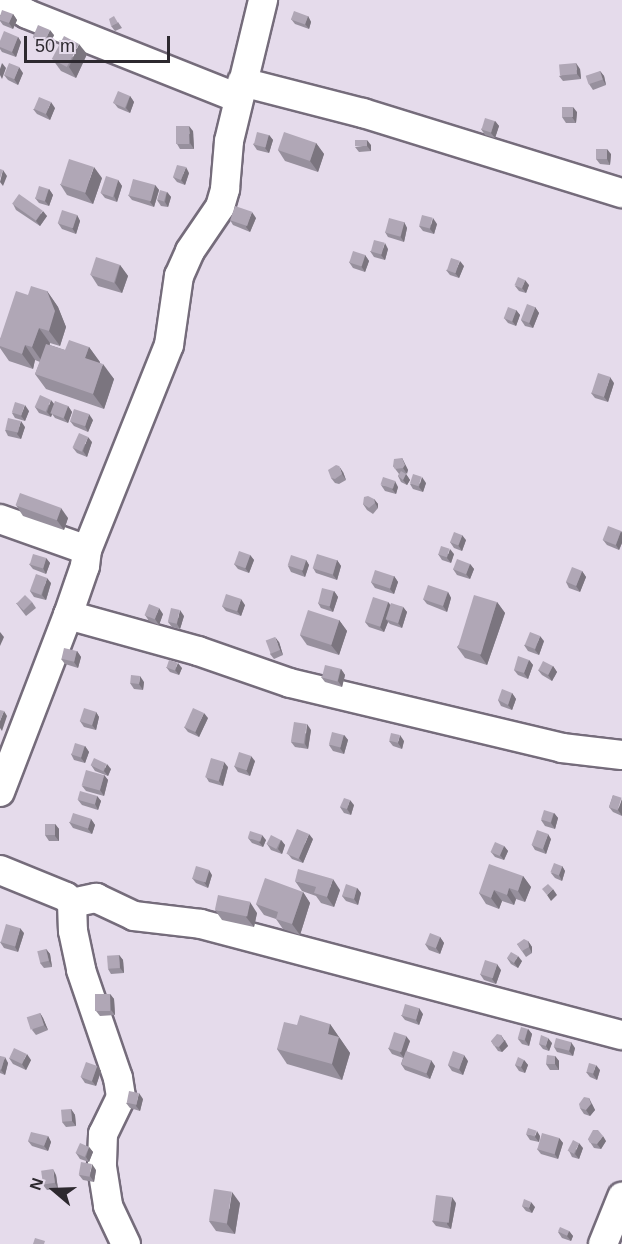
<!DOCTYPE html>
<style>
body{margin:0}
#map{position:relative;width:622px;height:1244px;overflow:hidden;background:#e5dbeb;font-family:Arial,sans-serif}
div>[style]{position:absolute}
.roads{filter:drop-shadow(2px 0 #756c7b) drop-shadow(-2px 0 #756c7b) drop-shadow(0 2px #756c7b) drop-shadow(0 -2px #756c7b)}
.minor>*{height:28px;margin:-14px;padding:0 14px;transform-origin:14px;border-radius:14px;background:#fff}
.wall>*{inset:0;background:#97909d}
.shaded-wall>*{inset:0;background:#7b757f}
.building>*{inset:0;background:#b0a7b6;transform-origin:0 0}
span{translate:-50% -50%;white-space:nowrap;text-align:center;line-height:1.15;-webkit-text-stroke:4.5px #e5dbeb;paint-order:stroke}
.north{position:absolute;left:24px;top:1160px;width:60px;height:60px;-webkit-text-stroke:4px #e5dbeb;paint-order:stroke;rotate:289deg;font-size:16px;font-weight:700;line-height:24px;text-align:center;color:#2d292f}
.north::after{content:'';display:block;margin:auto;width:21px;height:27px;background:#2d292f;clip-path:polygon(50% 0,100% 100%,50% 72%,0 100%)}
.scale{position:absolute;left:24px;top:36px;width:146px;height:27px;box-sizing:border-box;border:3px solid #2d292f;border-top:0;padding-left:8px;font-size:18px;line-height:21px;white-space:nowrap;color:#2d292f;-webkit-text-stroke:4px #e5dbeb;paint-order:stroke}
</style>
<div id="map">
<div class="roads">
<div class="minor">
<div style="left:2px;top:0;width:29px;rotate:29deg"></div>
<div style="left:27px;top:14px;width:227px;rotate:21.7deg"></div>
<div style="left:242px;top:82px;width:125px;rotate:14.4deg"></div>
<div style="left:363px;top:113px;width:271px;rotate:17.2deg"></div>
<div style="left:0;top:519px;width:92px;rotate:19.6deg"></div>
<div style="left:68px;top:615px;width:135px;rotate:15.5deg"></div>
<div style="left:198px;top:651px;width:97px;rotate:19.2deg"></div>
<div style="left:290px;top:683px;width:280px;rotate:13.4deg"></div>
<div style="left:562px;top:748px;width:60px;rotate:6.7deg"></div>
<div style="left:0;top:792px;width:190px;rotate:-69deg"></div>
<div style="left:68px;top:615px;width:52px;rotate:-70.9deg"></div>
<div style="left:85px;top:566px;width:16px;rotate:-83deg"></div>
<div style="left:87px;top:550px;width:221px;rotate:-68.2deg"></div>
<div style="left:169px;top:345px;width:70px;rotate:-81.8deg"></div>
<div style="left:179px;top:276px;width:27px;rotate:-66deg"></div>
<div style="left:190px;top:251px;width:53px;rotate:-55.7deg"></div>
<div style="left:220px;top:207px;width:19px;rotate:-74deg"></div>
<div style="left:225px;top:189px;width:48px;rotate:-85.2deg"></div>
<div style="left:229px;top:141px;width:145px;rotate:-76.4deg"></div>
<div style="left:0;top:870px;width:71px;rotate:22.2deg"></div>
<div style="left:66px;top:897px;width:8px;rotate:45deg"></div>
<div style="left:72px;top:903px;width:25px;rotate:-12deg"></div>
<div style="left:96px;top:898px;width:42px;rotate:25.3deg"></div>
<div style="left:134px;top:916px;width:67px;rotate:6.8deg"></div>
<div style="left:201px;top:924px;width:435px;rotate:14.8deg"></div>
<div style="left:72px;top:903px;width:28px;rotate:88deg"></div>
<div style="left:73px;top:931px;width:40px;rotate:78deg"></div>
<div style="left:81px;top:970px;width:114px;rotate:71.1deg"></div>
<div style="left:118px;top:1078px;width:19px;rotate:81deg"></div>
<div style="left:121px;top:1097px;width:41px;rotate:115.9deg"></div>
<div style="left:103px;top:1134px;width:33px;rotate:92deg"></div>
<div style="left:102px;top:1167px;width:39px;rotate:81deg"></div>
<div style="left:108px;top:1206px;width:42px;rotate:64.7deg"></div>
<div style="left:603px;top:1244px;width:51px;rotate:-68deg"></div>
</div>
</div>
<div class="wall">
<div style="clip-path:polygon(13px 14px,17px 20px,13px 29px,3px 25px,0 21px,0 16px)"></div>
<div style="clip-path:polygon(308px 16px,311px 22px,309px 29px,295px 24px,291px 19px)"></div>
<div style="clip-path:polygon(118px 22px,122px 28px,115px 31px,111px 26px)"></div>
<div style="clip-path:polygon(54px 35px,48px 48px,37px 43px,33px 37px)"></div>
<div style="clip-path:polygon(18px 37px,21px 42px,16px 57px,2px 52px,0 49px,0 41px)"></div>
<div style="clip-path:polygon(87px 54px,76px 78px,61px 71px,53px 60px)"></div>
<div style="clip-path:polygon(580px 69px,581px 79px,563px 81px,559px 76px)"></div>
<div style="clip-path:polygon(600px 71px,604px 76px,606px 85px,593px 90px,589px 84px)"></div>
<div style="clip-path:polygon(23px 73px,18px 85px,8px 80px,4px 75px)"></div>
<div style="clip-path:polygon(130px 96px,134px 102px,130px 113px,118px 108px,114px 103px)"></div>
<div style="clip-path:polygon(55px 108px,50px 120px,37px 114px,33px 109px)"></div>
<div style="clip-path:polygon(577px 112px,576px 123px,566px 123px,562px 117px)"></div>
<div style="clip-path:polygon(495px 121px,499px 126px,495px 138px,485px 135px,481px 129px)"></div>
<div style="clip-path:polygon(193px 131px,194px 149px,180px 149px,177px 144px)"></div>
<div style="clip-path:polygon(269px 135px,273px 140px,269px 153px,257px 150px,253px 144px)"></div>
<div style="clip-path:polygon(316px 143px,324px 154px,318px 172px,285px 161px,278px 150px)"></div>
<div style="clip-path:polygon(371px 145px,371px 151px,359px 152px,355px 147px)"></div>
<div style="clip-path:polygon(611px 154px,610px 165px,600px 164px,596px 159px)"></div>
<div style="clip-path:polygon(189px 173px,185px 185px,177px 182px,173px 177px)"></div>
<div style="clip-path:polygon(102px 178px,93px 204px,67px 195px,60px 184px)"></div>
<div style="clip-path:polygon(118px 180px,122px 186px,117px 202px,105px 198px,101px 193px)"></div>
<div style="clip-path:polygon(155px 185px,159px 190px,154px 207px,132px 200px,128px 195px)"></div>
<div style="clip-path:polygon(49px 189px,53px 195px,49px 206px,39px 203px,35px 198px)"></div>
<div style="clip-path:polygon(167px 192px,171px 197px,168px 207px,161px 206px,157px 200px)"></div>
<div style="clip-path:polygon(13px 204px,47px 216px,40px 226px,16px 210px)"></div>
<div style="clip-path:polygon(77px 215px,80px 221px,76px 234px,62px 229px,58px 223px)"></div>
<div style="clip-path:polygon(256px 218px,250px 232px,233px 225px,230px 220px)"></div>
<div style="clip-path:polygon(404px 222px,407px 228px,404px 242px,388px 237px,385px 232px)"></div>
<div style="clip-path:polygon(437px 224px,434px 234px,423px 231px,419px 226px)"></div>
<div style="clip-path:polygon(388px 249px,385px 260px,374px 257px,370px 251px)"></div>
<div style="clip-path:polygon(365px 255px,369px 261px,365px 272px,353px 268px,349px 262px)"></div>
<div style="clip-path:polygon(120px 265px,128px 276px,122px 293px,98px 286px,91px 275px)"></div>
<div style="clip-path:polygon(464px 266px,459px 278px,450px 275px,446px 270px)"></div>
<div style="clip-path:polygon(529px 285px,526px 293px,519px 291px,515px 286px)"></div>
<div style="clip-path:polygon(47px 291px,58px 307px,66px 327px,60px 346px,50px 343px,50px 345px,65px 350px,89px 347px,100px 363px,114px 379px,104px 409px,46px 389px,35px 374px,40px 362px,35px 360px,33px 369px,9px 361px,0 348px,0 339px,28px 295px)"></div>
<div style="clip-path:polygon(535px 307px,539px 313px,533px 328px,525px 326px,521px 320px)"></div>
<div style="clip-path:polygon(516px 310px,520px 315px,516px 326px,508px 323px,504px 318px)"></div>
<div style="clip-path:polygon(614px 383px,608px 402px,595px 398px,591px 393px)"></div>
<div style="clip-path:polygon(54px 404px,68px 406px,72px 412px,68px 423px,55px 418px,52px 414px,51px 417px,39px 413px,35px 407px)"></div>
<div style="clip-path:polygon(29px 411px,25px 421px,15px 418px,12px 413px)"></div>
<div style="clip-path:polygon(93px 420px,88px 432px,74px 426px,70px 421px)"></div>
<div style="clip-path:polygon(25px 427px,21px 439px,8px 436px,5px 430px)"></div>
<div style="clip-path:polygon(92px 442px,87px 457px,77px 453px,73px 448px)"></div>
<div style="clip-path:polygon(402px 458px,408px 470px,406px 474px,410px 480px,407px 485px,401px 482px,398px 476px,399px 474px,393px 466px)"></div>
<div style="clip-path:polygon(343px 472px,346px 480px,339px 484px,335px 483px,331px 478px)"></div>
<div style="clip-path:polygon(426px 483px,423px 492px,413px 489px,410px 484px)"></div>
<div style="clip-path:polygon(381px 485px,398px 487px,396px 494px,385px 491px)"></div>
<div style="clip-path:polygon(374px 499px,378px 504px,378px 508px,373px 514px,367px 510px,363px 504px)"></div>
<div style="clip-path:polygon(16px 505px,68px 518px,64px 530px,23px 516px)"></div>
<div style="clip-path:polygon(621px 531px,622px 533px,622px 543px,619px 550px,607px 545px,603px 540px)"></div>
<div style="clip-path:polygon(466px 540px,462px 551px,454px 548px,450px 542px)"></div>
<div style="clip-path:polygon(438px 554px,454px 554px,451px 563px,442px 560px)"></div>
<div style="clip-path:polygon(250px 555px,254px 560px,249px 573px,238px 569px,234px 564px)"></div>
<div style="clip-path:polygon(46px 558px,50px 563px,46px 574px,33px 569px,29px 564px)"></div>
<div style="clip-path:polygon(306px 560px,309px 565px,305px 577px,291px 572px,288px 566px)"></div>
<div style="clip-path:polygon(337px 560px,341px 566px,337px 580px,316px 573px,313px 568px)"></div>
<div style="clip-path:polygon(470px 564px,474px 569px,470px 579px,457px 575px,453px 569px)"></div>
<div style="clip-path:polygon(582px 571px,586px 577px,580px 592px,569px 588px,566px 582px)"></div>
<div style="clip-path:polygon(394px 576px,398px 582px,394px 594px,375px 588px,371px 582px)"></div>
<div style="clip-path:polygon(51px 583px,46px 600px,34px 597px,30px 591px)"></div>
<div style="clip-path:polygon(334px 591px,338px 597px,333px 612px,321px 608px,318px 603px)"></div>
<div style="clip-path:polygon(448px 592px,451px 598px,447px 612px,427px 604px,423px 599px)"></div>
<div style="clip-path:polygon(32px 602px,36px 608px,26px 616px,16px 603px)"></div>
<div style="clip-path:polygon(388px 602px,391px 605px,403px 607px,407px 612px,402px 628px,390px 624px,388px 622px,384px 632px,369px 627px,365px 622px)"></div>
<div style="clip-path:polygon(497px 602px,505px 613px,487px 665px,465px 658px,457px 647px)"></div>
<div style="clip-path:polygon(245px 605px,241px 616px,226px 611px,222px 606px)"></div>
<div style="clip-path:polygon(163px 614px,159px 625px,149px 621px,145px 615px)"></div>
<div style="clip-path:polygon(184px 616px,180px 629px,172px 627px,168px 622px)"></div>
<div style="clip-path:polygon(339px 620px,347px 631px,339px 655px,307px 645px,300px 635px)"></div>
<div style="clip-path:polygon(544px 641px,539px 655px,528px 651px,524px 645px)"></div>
<div style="clip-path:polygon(279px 642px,283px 655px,274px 659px,270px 654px)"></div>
<div style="clip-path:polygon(77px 651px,81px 657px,78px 668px,65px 664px,61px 659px)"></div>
<div style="clip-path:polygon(529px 660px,533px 665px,528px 679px,518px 675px,514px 670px)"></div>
<div style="clip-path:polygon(553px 666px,557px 672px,552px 681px,542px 675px,538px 670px)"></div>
<div style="clip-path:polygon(166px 667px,182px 668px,179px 675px,170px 672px)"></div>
<div style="clip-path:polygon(341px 669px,345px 675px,342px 687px,325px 682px,321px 677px)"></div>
<div style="clip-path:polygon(144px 682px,143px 690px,134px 689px,130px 683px)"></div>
<div style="clip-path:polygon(512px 693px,516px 699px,512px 710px,501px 706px,498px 700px)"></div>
<div style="clip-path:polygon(96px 712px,99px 717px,96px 730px,84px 727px,80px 721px)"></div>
<div style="clip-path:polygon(208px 718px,199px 737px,188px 732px,184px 727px)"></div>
<div style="clip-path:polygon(311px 730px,308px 749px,295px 747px,291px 742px)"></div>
<div style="clip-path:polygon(344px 735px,348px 740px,344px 754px,333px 751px,329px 745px)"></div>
<div style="clip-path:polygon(389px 741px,404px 741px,402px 749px,393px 746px)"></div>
<div style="clip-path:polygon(85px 746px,89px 752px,85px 763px,74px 760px,71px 754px)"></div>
<div style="clip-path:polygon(255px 761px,250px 776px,238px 772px,234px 766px)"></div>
<div style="clip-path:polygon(91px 765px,111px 769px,108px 776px,95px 771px)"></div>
<div style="clip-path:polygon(228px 767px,223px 786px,209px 782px,206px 777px)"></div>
<div style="clip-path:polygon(104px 775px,108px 780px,104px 796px,86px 791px,82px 786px)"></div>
<div style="clip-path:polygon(613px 795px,622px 816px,613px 812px,609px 807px)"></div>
<div style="clip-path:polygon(97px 796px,101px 801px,98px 810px,82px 805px,78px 800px)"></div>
<div style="clip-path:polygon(354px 805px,351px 815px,344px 813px,340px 807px)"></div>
<div style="clip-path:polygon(554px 813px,558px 818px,555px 829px,545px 826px,541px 820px)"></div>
<div style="clip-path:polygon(91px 819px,95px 825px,92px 834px,73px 828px,69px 822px)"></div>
<div style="clip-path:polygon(55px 824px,59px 829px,59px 841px,49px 841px,45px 835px)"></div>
<div style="clip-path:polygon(248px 838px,266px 840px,263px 847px,252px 843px)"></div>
<div style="clip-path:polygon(313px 839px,303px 863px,292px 859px,288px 854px)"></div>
<div style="clip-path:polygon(551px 839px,546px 854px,535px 850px,532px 845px)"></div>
<div style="clip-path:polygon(281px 840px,285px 845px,282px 854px,271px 850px,267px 844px)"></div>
<div style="clip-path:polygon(504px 846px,508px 851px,504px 860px,495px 857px,491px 852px)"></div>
<div style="clip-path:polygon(562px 866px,565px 871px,562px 881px,555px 878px,551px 873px)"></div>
<div style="clip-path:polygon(212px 875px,208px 888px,196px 883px,192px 878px)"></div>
<div style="clip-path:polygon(523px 876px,531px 887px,525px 902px,516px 899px,514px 905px,502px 901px,499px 909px,486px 904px,479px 893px)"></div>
<div style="clip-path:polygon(295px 881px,340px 890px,334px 907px,321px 903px,316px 896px,302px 891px)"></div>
<div style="clip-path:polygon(357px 888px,361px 893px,358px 905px,346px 901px,342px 896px)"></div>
<div style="clip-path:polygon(303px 892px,310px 903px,300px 935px,283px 929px,276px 919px,264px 915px,256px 904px)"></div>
<div style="clip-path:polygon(215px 910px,257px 913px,254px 927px,222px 920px)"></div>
<div style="clip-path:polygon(24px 933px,18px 952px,4px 948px,0 942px)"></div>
<div style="clip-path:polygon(440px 937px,444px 943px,440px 954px,429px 950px,425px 944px)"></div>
<div style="clip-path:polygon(528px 941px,532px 947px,532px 953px,526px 957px,517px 944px)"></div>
<div style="clip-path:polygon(46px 949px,50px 954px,52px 967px,44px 968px,40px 963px)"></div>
<div style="clip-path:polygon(119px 955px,123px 960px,124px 973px,111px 974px,108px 969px)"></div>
<div style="clip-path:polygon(507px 958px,522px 961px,518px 968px,511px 964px)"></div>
<div style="clip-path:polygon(501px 970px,496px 984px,484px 980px,480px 974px)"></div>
<div style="clip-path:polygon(110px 994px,114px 999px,115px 1015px,100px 1016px,96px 1011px)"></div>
<div style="clip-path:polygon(40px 1013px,43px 1018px,48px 1030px,36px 1035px,32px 1030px)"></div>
<div style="clip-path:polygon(423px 1014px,419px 1025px,405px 1020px,401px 1015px)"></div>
<div style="clip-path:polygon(330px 1024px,350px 1053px,342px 1080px,287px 1064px,277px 1049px,297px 1025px)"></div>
<div style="clip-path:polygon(528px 1029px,532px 1034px,529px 1046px,522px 1044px,518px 1039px)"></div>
<div style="clip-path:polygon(505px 1040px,508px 1046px,502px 1052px,498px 1051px,491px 1041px)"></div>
<div style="clip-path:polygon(410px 1041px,406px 1051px,435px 1066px,430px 1079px,405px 1070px,401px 1064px,403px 1058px,392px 1054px,388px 1048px)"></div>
<div style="clip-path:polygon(552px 1043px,549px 1051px,543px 1049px,539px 1044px)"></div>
<div style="clip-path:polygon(554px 1047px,575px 1048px,573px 1056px,557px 1052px)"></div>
<div style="clip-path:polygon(0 1056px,8px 1063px,5px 1075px,0 1073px)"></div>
<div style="clip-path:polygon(555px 1056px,559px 1061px,559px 1070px,550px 1070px,546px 1064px)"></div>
<div style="clip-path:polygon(9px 1058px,31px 1060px,26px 1070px,13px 1064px)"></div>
<div style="clip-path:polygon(524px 1060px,528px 1065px,525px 1073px,519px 1071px,515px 1065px)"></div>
<div style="clip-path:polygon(468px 1061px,463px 1075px,452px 1071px,448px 1065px)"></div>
<div style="clip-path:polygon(97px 1066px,101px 1071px,96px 1086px,85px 1083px,81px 1077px)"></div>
<div style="clip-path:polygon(600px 1070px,597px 1080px,590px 1077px,586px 1072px)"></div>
<div style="clip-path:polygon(143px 1099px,140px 1111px,130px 1108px,126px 1103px)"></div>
<div style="clip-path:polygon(592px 1104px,595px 1110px,590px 1116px,584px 1114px,580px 1108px)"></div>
<div style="clip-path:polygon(71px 1109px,75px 1115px,76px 1126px,66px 1127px,62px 1122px)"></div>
<div style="clip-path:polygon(526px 1134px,540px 1136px,539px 1142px,530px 1140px)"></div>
<div style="clip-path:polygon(48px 1136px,51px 1142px,48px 1151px,32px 1146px,28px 1141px)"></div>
<div style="clip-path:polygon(559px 1138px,563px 1143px,558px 1159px,541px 1154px,537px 1149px)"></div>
<div style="clip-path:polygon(588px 1139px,606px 1141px,601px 1149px,594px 1148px)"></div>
<div style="clip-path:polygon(89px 1147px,93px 1152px,89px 1162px,80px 1159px,76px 1153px)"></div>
<div style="clip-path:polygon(583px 1148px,579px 1159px,572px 1157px,569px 1151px)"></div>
<div style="clip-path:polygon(96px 1170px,94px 1182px,83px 1180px,79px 1175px)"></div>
<div style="clip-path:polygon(56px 1175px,58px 1189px,47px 1190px,43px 1185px)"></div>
<div style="clip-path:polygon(240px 1203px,235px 1234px,216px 1231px,209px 1221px)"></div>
<div style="clip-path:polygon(456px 1203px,451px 1229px,436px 1226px,432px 1221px)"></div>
<div style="clip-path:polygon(522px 1206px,535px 1207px,532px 1213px,526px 1211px)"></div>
<div style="clip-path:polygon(569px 1231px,573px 1236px,571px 1241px,562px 1238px,558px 1232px)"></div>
</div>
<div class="shaded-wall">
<div style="clip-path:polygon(13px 14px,17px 20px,13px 29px,9px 23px)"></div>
<div style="clip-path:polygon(308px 16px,311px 22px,309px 29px,305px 24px)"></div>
<div style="clip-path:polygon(50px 30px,54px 35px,48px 48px,44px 42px)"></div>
<div style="clip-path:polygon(18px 37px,21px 42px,16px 57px,12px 52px)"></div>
<div style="clip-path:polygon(79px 44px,87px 54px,76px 78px,69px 67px)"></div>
<div style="clip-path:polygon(2px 63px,6px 68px,2px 79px,0 75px,0 69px)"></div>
<div style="clip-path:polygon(576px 63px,580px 69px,581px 79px,577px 74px)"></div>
<div style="clip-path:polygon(19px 67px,23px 73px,18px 85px,14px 79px)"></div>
<div style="clip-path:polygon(600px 71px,604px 76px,606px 85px,603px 80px)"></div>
<div style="clip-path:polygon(130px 96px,134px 102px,130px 113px,126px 108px)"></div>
<div style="clip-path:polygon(51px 102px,55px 108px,50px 120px,46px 114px)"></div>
<div style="clip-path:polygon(573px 107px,577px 112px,576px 123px,572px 117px)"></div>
<div style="clip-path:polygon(495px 121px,499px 126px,495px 138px,491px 133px)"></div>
<div style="clip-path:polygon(189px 126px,193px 131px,194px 149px,190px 143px)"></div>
<div style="clip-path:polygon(269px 135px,273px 140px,269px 153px,265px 148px)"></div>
<div style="clip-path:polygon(367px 140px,371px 145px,371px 151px,367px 146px)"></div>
<div style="clip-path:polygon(316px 143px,324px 154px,318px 172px,310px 161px)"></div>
<div style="clip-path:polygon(607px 149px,611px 154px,610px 165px,607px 159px)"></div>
<div style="clip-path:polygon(94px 167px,102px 178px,93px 204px,85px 193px)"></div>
<div style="clip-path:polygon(186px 167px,189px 173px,185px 185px,181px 180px)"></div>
<div style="clip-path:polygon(3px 170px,7px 176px,3px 186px,0 182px)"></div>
<div style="clip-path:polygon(118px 180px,122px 186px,117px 202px,114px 196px)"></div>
<div style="clip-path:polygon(155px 185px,159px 190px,154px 207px,150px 202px)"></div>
<div style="clip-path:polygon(49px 189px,53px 195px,49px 206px,45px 201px)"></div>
<div style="clip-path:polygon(167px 192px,171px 197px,168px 207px,165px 202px)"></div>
<div style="clip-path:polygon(43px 211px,47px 216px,40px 226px,36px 221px)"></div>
<div style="clip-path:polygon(252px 212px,256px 218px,250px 232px,246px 227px)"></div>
<div style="clip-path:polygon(77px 215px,80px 221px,76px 234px,72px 228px)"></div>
<div style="clip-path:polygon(433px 218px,437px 224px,434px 234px,430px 229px)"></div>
<div style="clip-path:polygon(404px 222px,407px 228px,404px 242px,400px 236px)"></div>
<div style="clip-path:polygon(385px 243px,388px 249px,385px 260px,381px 255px)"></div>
<div style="clip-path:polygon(365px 255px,369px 261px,365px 272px,361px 266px)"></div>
<div style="clip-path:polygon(460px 261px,464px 266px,459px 278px,455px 273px)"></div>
<div style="clip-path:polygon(120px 265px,128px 276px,122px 293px,115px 283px)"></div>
<div style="clip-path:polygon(525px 280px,529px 285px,526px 293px,522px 288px)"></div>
<div style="clip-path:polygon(47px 291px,58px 307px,66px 327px,60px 346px,49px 331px)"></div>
<div style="clip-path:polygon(535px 307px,539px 313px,533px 328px,529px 323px)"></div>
<div style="clip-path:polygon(516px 310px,520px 315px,516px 326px,512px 321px)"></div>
<div style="clip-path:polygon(39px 328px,50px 343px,43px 363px,32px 347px)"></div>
<div style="clip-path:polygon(25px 345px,35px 360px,33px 369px,22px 354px)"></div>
<div style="clip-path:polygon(89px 347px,100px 362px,96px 373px,85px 358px)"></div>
<div style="clip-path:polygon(103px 364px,114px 379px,104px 409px,93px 394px)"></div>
<div style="clip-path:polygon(610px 377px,614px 383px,608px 402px,604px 397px)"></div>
<div style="clip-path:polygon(51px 400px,55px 405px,51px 417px,47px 412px)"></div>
<div style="clip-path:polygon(25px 405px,29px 411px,25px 421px,21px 416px)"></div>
<div style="clip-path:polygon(68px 406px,72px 412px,68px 423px,64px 418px)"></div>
<div style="clip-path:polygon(89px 414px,93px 420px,88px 432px,85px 426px)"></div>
<div style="clip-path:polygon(21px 421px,25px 427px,21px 439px,17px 434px)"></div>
<div style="clip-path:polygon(88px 437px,92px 442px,87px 457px,83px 451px)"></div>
<div style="clip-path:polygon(402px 458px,408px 470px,407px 474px,403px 468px)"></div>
<div style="clip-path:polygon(339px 466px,343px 472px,346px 480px,342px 474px)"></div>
<div style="clip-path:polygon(406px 474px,410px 480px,407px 485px,403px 480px)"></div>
<div style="clip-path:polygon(422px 477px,426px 483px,423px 492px,419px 487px)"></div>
<div style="clip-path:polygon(395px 481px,398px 487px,396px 494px,392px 489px)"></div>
<div style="clip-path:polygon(374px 499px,378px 504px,378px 508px,375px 503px)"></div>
<div style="clip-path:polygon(61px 508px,68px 518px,64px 530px,56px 519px)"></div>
<div style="clip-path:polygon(621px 531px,622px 533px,622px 543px,619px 550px,616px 545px)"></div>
<div style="clip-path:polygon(462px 535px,466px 540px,462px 551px,458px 545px)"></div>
<div style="clip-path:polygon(450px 549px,454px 554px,451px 563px,447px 558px)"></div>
<div style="clip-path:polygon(250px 555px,254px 560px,249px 573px,245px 568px)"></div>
<div style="clip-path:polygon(46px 558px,50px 563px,46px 574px,43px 568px)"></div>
<div style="clip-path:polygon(306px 560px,309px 565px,305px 577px,302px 571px)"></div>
<div style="clip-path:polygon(337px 560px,341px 566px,337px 580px,333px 575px)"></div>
<div style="clip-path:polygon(470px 564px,474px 569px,470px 579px,466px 574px)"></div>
<div style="clip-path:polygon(582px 571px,586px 577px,580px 592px,576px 586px)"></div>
<div style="clip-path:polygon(394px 576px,398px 582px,394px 594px,390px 589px)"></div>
<div style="clip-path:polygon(47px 578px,51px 583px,46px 600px,42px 595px)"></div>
<div style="clip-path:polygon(334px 591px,338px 597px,333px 612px,329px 606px)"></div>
<div style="clip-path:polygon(448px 592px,451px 598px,447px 612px,443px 606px)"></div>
<div style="clip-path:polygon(241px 599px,245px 605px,241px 616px,237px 611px)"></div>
<div style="clip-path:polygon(388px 602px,392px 608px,386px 619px,388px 622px,384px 632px,380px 627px)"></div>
<div style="clip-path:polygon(497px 602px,505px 613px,487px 665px,480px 655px)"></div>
<div style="clip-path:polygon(403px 607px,407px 612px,402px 628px,398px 623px)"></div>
<div style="clip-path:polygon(159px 608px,163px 614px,159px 625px,155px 619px)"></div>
<div style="clip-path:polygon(180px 610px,184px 616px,180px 629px,177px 624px)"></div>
<div style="clip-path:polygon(339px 620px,347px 631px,339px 655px,331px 645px)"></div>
<div style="clip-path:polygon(0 632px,4px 637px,0 646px)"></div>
<div style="clip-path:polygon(540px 636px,544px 641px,539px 655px,535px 650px)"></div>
<div style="clip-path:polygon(275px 637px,279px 642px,283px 655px,280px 650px)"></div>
<div style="clip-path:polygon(77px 651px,81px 657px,78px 668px,74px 662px)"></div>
<div style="clip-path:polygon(529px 660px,533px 665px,528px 679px,524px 673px)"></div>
<div style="clip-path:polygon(178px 663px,182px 668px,179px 675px,175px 670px)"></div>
<div style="clip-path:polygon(553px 666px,557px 672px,552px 681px,548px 675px)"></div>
<div style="clip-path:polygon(341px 669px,345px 675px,342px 687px,338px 681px)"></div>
<div style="clip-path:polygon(140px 676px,144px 682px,143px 690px,139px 684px)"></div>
<div style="clip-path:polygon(512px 693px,516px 699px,512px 710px,508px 705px)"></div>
<div style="clip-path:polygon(4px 711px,7px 716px,2px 731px,0 728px,0 721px)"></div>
<div style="clip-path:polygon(96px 712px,99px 717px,96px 730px,92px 725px)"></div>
<div style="clip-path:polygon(204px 713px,208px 718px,199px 737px,195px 732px)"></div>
<div style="clip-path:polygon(307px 724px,311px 730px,308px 749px,305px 744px)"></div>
<div style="clip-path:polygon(344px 735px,348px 740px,344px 754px,340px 748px)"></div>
<div style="clip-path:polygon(400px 735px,404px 741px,402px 749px,398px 743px)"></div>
<div style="clip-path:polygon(85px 746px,89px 752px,85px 763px,81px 758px)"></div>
<div style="clip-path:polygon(251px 756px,255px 761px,250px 776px,246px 770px)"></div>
<div style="clip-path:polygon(224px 762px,228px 767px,223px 786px,219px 781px)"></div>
<div style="clip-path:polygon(107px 764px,111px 769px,108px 776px,104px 771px)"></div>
<div style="clip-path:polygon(104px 775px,108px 780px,104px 796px,100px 790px)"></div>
<div style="clip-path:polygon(97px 796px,101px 801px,98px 810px,95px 804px)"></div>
<div style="clip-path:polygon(622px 799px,622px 816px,618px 810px)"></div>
<div style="clip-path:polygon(350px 800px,354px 805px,351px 815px,347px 809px)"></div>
<div style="clip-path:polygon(554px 813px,558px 818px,555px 829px,551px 823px)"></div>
<div style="clip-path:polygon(91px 819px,95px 825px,92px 834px,88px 829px)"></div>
<div style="clip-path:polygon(55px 824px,59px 829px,59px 841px,55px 836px)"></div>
<div style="clip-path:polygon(309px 834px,313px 839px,303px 863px,299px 858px)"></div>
<div style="clip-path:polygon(548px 834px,551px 839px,546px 854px,543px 848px)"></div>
<div style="clip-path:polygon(262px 835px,266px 840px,263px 847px,259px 842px)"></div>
<div style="clip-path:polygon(281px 840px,285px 845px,282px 854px,278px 849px)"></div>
<div style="clip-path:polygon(504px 846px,508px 851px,504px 860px,500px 855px)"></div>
<div style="clip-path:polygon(562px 866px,565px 871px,562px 881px,559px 875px)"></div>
<div style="clip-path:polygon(209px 870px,212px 875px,208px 888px,204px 882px)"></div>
<div style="clip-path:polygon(523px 876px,531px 887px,525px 902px,518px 891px)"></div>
<div style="clip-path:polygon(333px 879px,340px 890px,334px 907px,327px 897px)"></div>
<div style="clip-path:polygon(357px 888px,361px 893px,358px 905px,354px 899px)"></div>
<div style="clip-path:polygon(509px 888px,516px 899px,514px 905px,507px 895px)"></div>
<div style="clip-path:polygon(553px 889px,557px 895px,551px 901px,547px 895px)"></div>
<div style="clip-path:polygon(494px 890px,502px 901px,499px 909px,491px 898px)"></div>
<div style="clip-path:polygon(303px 892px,310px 903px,300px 935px,292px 924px)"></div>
<div style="clip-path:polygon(250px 902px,257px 913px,254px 927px,246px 917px)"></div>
<div style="clip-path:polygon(20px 928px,24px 933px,18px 952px,15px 947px)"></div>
<div style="clip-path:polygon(440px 937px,444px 943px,440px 954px,436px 948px)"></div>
<div style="clip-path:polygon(528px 941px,532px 947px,532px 953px,529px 947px)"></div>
<div style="clip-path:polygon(46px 949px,50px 954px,52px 967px,49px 961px)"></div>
<div style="clip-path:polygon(119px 955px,123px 960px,124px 973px,120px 968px)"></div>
<div style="clip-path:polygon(518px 956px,522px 961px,518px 968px,514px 963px)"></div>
<div style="clip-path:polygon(497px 964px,501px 970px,496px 984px,492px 979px)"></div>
<div style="clip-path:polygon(110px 994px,114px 999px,115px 1015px,111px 1010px)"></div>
<div style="clip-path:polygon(419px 1008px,423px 1014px,419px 1025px,416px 1020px)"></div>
<div style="clip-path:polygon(40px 1013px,43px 1018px,48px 1030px,44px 1025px)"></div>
<div style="clip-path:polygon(330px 1024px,350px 1053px,342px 1080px,332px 1064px,328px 1034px)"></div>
<div style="clip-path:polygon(528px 1029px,532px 1034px,529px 1046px,525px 1040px)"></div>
<div style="clip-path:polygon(501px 1035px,508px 1046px,502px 1052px,499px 1047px)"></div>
<div style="clip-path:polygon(406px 1036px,410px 1041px,404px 1058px,400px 1053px)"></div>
<div style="clip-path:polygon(548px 1038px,552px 1043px,549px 1051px,546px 1046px)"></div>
<div style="clip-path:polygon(571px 1042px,575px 1048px,573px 1056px,569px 1051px)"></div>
<div style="clip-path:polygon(27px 1054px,31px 1060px,26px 1070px,22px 1064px)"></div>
<div style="clip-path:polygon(464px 1055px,468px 1061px,463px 1075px,459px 1069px)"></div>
<div style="clip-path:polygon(555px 1056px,559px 1061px,559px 1070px,555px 1064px)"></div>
<div style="clip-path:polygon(5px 1057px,8px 1063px,5px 1075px,1px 1070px)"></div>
<div style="clip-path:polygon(431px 1060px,435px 1066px,430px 1079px,426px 1073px)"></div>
<div style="clip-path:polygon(524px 1060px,528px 1065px,525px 1073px,521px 1067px)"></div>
<div style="clip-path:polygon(596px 1065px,600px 1070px,597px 1080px,593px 1074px)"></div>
<div style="clip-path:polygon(97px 1066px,101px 1071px,96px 1086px,92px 1081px)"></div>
<div style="clip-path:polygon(139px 1093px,143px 1099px,140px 1111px,136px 1106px)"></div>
<div style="clip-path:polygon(589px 1098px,595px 1110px,590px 1116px,586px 1110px)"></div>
<div style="clip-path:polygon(71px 1109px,75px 1115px,76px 1126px,72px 1121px)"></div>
<div style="clip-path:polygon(537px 1131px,540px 1136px,539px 1142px,535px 1137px)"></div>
<div style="clip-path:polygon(48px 1136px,51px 1142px,48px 1151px,44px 1146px)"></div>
<div style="clip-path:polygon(603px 1136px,606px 1141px,601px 1149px,597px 1144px)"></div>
<div style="clip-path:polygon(559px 1138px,563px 1143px,558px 1159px,554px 1153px)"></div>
<div style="clip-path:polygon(579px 1143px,583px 1148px,579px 1159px,575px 1154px)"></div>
<div style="clip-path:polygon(89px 1147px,93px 1152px,89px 1162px,86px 1157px)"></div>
<div style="clip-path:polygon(92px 1164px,96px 1170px,94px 1182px,90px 1176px)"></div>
<div style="clip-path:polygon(53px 1169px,56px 1175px,58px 1189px,55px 1183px)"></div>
<div style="clip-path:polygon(232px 1192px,240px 1203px,235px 1234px,227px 1224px)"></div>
<div style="clip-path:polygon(452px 1197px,456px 1203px,451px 1229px,447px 1224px)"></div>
<div style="clip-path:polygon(531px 1202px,535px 1207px,532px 1213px,529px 1208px)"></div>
<div style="clip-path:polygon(569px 1231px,573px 1236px,571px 1241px,567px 1236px)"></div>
</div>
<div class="building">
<div style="clip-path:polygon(2px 10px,13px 14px,9px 23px,0 20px,0 16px)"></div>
<div style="left:294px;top:11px;width:15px;height:9px;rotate:20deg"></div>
<div style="clip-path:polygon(114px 16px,118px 23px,111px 26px,109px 19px)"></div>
<div style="left:38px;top:25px;width:13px;height:13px;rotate:23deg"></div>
<div style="clip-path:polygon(4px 31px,18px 37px,12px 52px,0 47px,0 41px)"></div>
<div style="left:64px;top:36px;width:17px;height:26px;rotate:28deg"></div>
<div style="left:9px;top:63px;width:11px;height:13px;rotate:22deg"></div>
<div style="left:576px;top:63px;width:11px;height:17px;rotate:85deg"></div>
<div style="left:600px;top:71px;width:9px;height:15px;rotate:72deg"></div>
<div style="left:118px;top:91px;width:13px;height:13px;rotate:23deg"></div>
<div style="left:39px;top:97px;width:13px;height:13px;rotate:23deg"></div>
<div style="left:562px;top:107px;width:11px;height:10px"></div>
<div style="left:485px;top:118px;width:10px;height:12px;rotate:17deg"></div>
<div style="left:176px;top:126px;width:13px;height:18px"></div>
<div style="left:257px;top:132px;width:12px;height:13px;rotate:14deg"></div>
<div style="left:284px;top:132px;width:34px;height:19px;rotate:19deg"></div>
<div style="left:367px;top:140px;width:6px;height:12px;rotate:90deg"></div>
<div style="left:596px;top:149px;width:11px;height:10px"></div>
<div style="left:69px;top:159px;width:26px;height:27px;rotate:18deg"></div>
<div style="clip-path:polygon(177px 165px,186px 167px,181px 180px,173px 177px)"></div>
<div style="clip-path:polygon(0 169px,3px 170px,0 179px)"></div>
<div style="left:106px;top:176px;width:13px;height:18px;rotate:18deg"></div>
<div style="left:133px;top:179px;width:23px;height:17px;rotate:15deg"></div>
<div style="left:39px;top:186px;width:10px;height:13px;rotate:17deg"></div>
<div style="left:160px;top:190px;width:7px;height:10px;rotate:16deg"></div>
<div style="left:19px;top:194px;width:29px;height:12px;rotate:35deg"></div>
<div style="left:235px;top:206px;width:18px;height:15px;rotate:19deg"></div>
<div style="left:62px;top:210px;width:16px;height:14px;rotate:18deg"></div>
<div style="left:422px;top:215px;width:11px;height:11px;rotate:15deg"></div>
<div style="left:389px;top:218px;width:16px;height:15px;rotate:15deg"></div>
<div style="left:374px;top:240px;width:11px;height:12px;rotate:15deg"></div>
<div style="left:353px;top:251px;width:13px;height:12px;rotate:18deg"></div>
<div style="left:96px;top:257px;width:25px;height:19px;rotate:18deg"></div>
<div style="left:451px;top:258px;width:9px;height:13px;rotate:18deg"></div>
<div style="left:518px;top:277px;width:8px;height:9px;rotate:23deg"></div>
<div style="clip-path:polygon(31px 286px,47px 291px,55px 311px,49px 331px,39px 328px,32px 347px,25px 345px,22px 354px,0 346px,0 339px,16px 291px,28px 295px)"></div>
<div style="left:527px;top:304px;width:9px;height:17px;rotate:21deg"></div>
<div style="left:508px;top:307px;width:9px;height:12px;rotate:21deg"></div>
<div style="clip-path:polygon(69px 340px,89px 347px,85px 358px,103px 364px,93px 394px,35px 374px,46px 344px,65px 350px)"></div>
<div style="left:598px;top:373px;width:13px;height:21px;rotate:18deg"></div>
<div style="left:40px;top:395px;width:12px;height:13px;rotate:24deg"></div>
<div style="left:55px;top:401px;width:14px;height:13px;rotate:21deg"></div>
<div style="left:15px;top:402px;width:10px;height:11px;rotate:17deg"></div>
<div style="left:74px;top:409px;width:16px;height:13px;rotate:18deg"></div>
<div style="left:8px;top:418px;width:13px;height:12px;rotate:13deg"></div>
<div style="left:79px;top:433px;width:10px;height:16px;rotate:24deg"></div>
<div style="clip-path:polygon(402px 458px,405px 465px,403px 468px,395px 469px,393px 466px,394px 459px)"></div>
<div style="clip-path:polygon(336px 465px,339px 466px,342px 474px,335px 479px,331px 478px,328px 470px)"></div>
<div style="clip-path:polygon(401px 471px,406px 474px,403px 480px,398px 476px)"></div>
<div style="left:413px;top:474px;width:9px;height:10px;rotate:18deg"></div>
<div style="left:383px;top:477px;width:13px;height:8px;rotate:18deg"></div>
<div style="left:20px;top:493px;width:44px;height:13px;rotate:20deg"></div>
<div style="clip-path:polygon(368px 496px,374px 499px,375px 503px,369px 508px,363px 504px,364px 497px)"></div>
<div style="left:608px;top:526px;width:14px;height:15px;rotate:21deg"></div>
<div style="left:454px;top:532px;width:9px;height:11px;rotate:21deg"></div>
<div style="left:441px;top:546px;width:9px;height:9px;rotate:18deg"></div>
<div style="left:239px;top:551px;width:12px;height:14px;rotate:20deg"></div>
<div style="left:33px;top:554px;width:14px;height:11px;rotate:17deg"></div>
<div style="left:317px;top:554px;width:21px;height:15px;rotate:17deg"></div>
<div style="left:291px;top:555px;width:16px;height:11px;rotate:18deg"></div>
<div style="left:457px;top:559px;width:14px;height:11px;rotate:21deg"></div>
<div style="left:572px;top:567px;width:11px;height:16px;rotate:22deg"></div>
<div style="left:375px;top:570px;width:20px;height:13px;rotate:18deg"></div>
<div style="left:36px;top:574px;width:12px;height:18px;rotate:20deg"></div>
<div style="left:428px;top:585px;width:21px;height:15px;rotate:19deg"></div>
<div style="left:322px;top:588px;width:12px;height:16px;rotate:14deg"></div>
<div style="left:226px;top:594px;width:16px;height:13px;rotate:18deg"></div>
<div style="left:25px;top:595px;width:10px;height:12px;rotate:45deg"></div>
<div style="left:474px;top:595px;width:24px;height:55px;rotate:17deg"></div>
<div style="left:373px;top:597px;width:16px;height:26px;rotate:18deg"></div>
<div style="left:391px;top:603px;width:13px;height:17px;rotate:18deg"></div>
<div style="left:149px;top:604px;width:11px;height:12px;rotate:22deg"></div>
<div style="left:171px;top:608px;width:9px;height:14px;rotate:13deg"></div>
<div style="left:308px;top:610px;width:33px;height:26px;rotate:18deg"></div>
<div style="left:530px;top:632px;width:11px;height:14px;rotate:22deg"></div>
<div style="left:275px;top:637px;width:14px;height:10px;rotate:69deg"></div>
<div style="left:64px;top:648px;width:13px;height:11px;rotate:13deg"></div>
<div style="clip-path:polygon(518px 656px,529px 660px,524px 673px,514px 670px)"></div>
<div style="left:169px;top:660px;width:9px;height:8px;rotate:18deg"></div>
<div style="left:543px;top:661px;width:11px;height:10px;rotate:27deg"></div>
<div style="left:325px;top:665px;width:16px;height:13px;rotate:14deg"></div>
<div style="left:131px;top:675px;width:9px;height:8px;rotate:6deg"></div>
<div style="clip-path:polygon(502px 689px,512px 693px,508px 705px,498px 700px)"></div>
<div style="left:84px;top:708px;width:13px;height:14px;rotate:18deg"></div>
<div style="left:193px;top:708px;width:12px;height:21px;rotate:24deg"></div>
<div style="clip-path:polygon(0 710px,4px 711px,0 721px)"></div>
<div style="left:294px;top:722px;width:13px;height:20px;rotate:9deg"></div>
<div style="left:332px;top:732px;width:12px;height:13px;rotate:14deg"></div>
<div style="left:391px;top:733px;width:9px;height:8px;rotate:13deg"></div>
<div style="left:75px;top:743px;width:10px;height:12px;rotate:17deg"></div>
<div style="left:239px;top:752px;width:13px;height:15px;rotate:18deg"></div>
<div style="left:94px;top:758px;width:14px;height:8px;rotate:25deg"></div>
<div style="left:211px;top:758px;width:14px;height:20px;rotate:17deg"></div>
<div style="left:86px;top:770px;width:19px;height:16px;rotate:16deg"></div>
<div style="left:80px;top:791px;width:18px;height:9px;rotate:16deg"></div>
<div style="left:613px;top:795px;width:9px;height:13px;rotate:18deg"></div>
<div style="clip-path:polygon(344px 798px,350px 800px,347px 809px,340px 807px)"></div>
<div style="left:544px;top:810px;width:10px;height:10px;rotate:17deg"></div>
<div style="left:73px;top:813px;width:19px;height:10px;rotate:18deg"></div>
<div style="left:45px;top:824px;width:10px;height:11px"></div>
<div style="left:297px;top:829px;width:13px;height:27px;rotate:23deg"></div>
<div style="left:537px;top:830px;width:12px;height:16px;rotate:20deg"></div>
<div style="left:250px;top:831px;width:13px;height:7px;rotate:18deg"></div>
<div style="left:271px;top:835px;width:11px;height:10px;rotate:27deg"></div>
<div style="left:495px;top:842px;width:10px;height:11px;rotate:24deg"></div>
<div style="left:554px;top:863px;width:9px;height:10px;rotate:21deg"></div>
<div style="clip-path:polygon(489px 864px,523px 876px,518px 891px,509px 888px,507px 895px,494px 890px,491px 898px,479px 893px)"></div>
<div style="left:196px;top:866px;width:14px;height:13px;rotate:17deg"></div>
<div style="clip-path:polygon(298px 869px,333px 879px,327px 897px,314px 893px,316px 887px,295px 881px)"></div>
<div style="clip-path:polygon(265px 878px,303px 892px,292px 924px,276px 919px,278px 912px,256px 904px)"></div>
<div style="clip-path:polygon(346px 884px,357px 888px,354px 899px,342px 896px)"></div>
<div style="clip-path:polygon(548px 884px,553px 889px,547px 895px,542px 889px)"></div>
<div style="left:218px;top:895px;width:33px;height:15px;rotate:12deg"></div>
<div style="left:6px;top:924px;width:15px;height:19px;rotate:16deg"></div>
<div style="left:430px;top:933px;width:11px;height:12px;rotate:22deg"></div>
<div style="clip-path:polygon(524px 939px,528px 941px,529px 947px,522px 951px,517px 944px)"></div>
<div style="left:46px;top:949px;width:12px;height:9px;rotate:76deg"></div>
<div style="clip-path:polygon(511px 952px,518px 956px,514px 963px,507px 958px)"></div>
<div style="left:119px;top:955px;width:13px;height:12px;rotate:86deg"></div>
<div style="left:485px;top:960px;width:13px;height:15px;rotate:18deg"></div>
<div style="left:95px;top:994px;width:15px;height:17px"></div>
<div style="left:405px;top:1004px;width:15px;height:12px;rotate:16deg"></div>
<div style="left:40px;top:1013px;width:13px;height:14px;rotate:72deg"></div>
<div style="clip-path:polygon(300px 1015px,330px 1024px,328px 1034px,339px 1037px,332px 1064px,277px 1049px,284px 1022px,297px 1025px)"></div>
<div style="left:521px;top:1027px;width:7px;height:12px;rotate:16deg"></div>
<div style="left:394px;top:1032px;width:13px;height:17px;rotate:18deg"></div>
<div style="clip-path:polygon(497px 1034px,501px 1035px,504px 1041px,499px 1047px,494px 1046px,491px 1041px)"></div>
<div style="clip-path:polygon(541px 1035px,548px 1038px,546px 1046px,539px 1044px)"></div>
<div style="left:556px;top:1038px;width:16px;height:9px;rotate:15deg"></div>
<div style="left:14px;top:1048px;width:14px;height:11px;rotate:25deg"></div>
<div style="left:406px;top:1051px;width:27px;height:14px;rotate:20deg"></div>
<div style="left:453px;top:1051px;width:12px;height:15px;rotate:20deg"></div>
<div style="clip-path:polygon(547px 1055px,555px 1056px,555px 1064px,546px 1064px)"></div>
<div style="clip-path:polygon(0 1056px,5px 1057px,1px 1070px,0 1069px)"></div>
<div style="clip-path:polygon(518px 1057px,524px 1060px,521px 1067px,515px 1065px)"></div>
<div style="left:86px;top:1062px;width:12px;height:16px;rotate:20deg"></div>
<div style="left:589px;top:1063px;width:7px;height:9px;rotate:16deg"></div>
<div style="left:129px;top:1091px;width:10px;height:12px;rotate:11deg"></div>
<div style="clip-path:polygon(584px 1097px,589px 1098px,591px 1104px,586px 1110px,580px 1108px,579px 1104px)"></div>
<div style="left:71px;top:1109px;width:12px;height:10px;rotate:85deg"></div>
<div style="left:528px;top:1128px;width:9px;height:6px;rotate:18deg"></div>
<div style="clip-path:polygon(593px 1130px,598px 1130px,603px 1136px,597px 1144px,590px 1143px,588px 1139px)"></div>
<div style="clip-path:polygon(31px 1132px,48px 1136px,44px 1146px,28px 1141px)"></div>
<div style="left:542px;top:1133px;width:18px;height:17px;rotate:16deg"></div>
<div style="left:573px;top:1140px;width:7px;height:12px;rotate:27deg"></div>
<div style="left:80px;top:1143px;width:10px;height:11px;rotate:24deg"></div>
<div style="left:81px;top:1162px;width:11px;height:13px;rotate:10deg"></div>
<div style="left:53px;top:1169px;width:14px;height:12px;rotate:82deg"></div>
<div style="left:214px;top:1189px;width:18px;height:32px;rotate:9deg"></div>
<div style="left:436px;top:1195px;width:16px;height:26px;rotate:7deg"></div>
<div style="clip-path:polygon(524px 1199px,531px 1202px,529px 1208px,522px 1206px)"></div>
<div style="left:560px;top:1227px;width:10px;height:5px;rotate:24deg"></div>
<div style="clip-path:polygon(35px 1238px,45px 1241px,44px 1244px,33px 1244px)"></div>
</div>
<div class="north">N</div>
<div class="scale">50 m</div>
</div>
